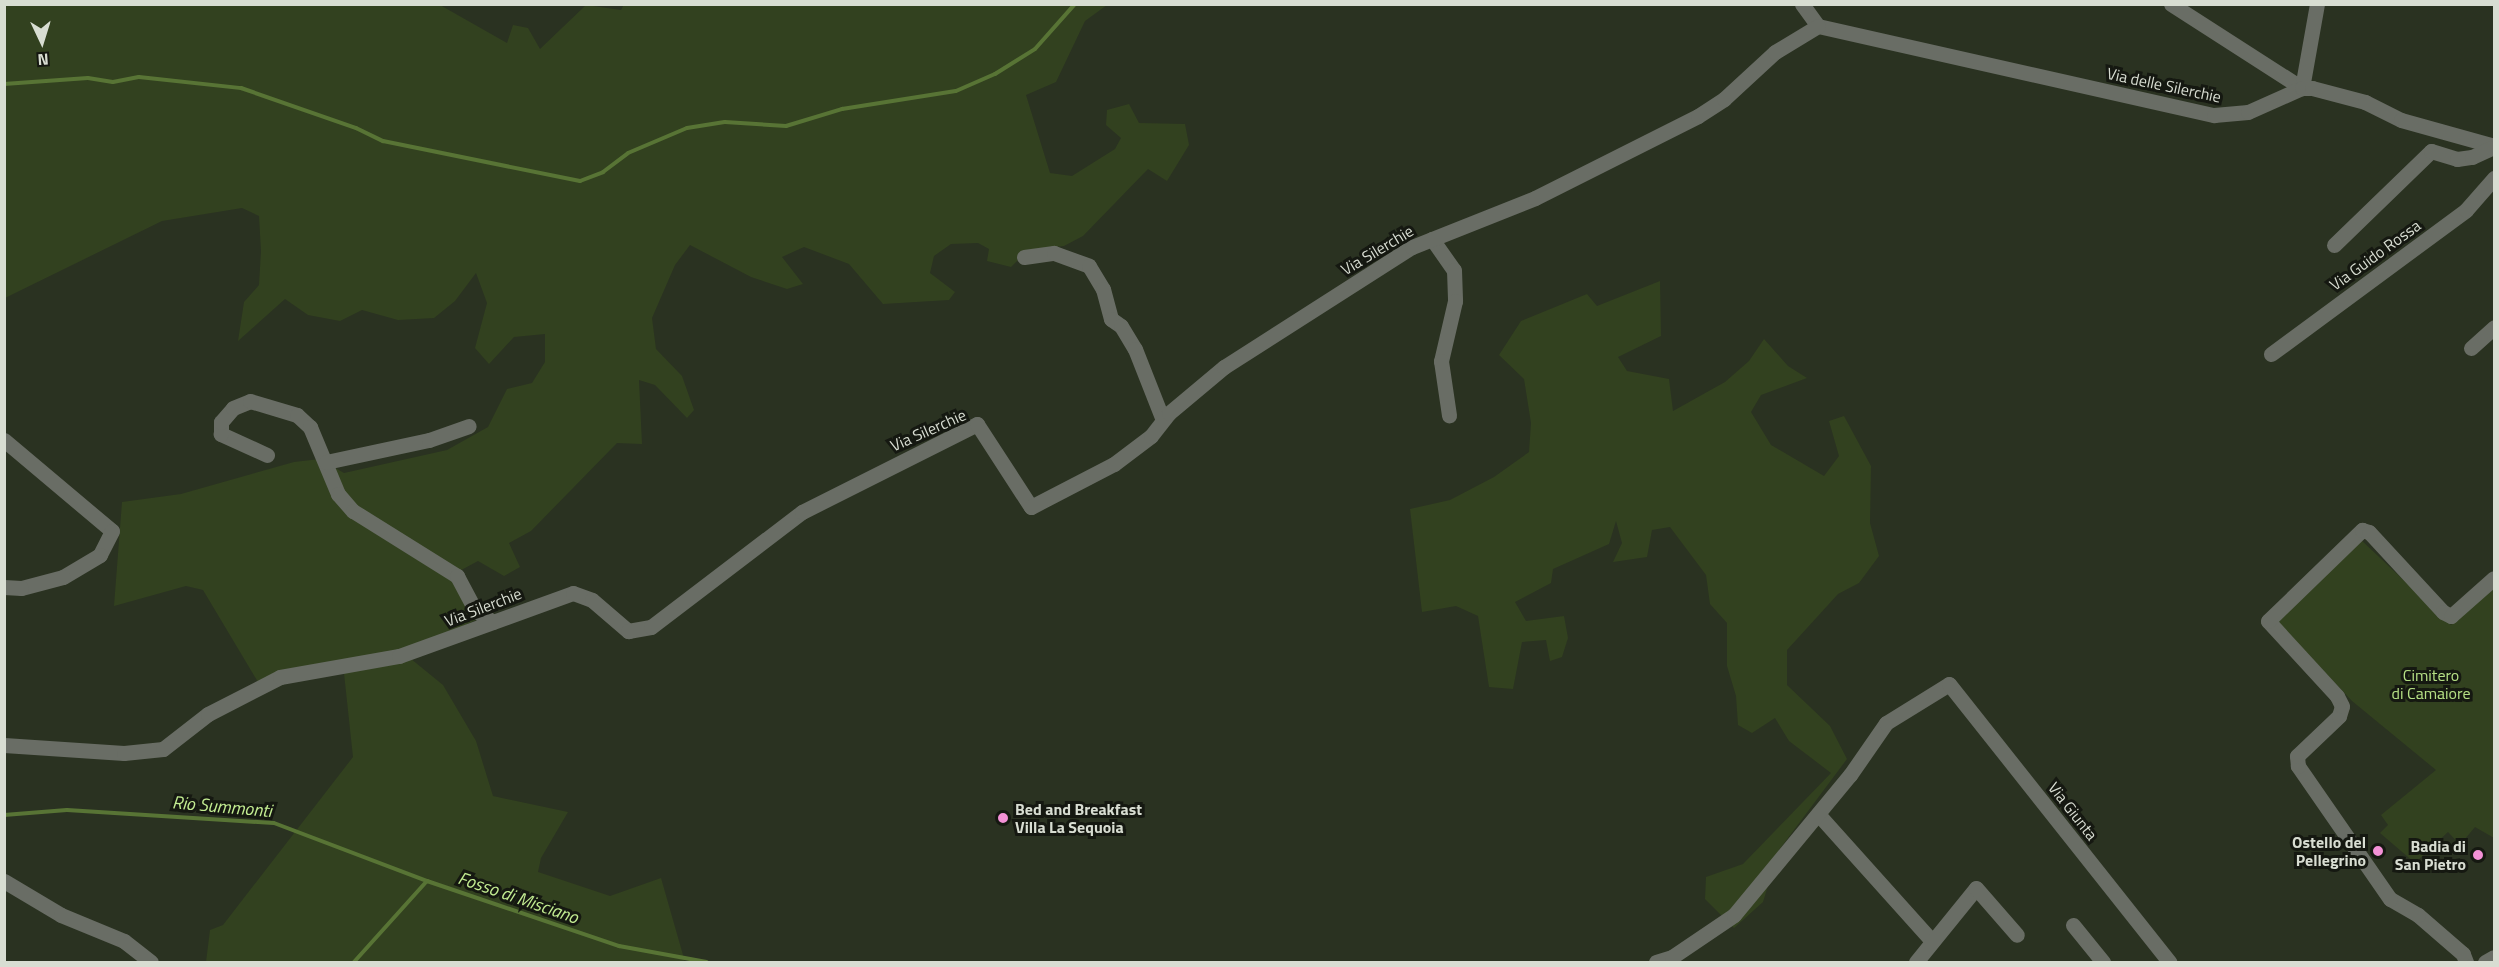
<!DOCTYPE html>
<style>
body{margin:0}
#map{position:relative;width:2499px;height:967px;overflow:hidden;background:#2a3221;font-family:"Titillium Web",sans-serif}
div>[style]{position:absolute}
.green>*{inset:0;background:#32411f}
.stream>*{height:4px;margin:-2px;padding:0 2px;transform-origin:2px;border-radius:2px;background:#587435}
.minor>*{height:15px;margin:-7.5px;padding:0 7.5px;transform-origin:7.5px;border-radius:7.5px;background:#696d65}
.dots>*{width:16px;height:16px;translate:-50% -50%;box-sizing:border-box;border:3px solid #151811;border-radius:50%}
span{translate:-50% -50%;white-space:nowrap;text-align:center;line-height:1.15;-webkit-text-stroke:6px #151811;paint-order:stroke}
.street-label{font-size:16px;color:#d8ddd2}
.park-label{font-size:16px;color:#b6e085}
.poi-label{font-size:16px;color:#d8ddd2;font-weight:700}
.left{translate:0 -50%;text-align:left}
.right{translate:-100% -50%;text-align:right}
.water-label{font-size:18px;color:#c3ed92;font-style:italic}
.frame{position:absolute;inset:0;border:6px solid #d8ddd2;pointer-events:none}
.north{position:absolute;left:12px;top:12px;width:60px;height:60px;-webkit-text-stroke:4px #151811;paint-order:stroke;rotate:176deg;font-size:16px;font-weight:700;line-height:24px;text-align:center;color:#d8ddd2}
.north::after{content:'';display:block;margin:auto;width:21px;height:27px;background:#d8ddd2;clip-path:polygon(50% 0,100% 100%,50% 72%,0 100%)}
</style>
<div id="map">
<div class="green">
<div style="clip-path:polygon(624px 4px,1180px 5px,1107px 5px,1085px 21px,1056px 82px,1026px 95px,1050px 173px,1072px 176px,1115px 149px,1121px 138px,1106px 125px,1107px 110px,1129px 104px,1139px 123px,1185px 124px,1189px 145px,1167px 181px,1148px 169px,1083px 236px,1064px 246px,1028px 250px,1011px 267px,987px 261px,989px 249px,978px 243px,951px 244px,934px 256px,930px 273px,955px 292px,949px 300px,883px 304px,849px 264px,804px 247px,782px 257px,803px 284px,787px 289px,751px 277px,690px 245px,675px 265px,652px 318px,656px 349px,682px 376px,694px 410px,687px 418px,655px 385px,639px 380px,642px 444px,617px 443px,531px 531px,509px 543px,520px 567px,504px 576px,478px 561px,452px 575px,476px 620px,405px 654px,443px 685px,476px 741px,493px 796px,568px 812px,541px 858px,538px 872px,610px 896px,661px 878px,685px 962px,206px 962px,210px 930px,223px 925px,353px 757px,343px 664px,258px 682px,203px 590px,186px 586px,114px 606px,122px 502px,181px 494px,294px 462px,320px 459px,344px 473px,447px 450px,488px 427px,507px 389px,532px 383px,545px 362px,545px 334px,514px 337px,489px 364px,475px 348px,487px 303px,476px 273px,455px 301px,434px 318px,398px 320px,362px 310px,340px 321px,308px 315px,285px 299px,238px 341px,244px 302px,259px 285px,261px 251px,259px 216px,242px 208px,162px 221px,5px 298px,5px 5px,440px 5px,507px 43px,513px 25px,528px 28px,540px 49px,586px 5px,621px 10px)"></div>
<div style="clip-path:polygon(1660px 281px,1661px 336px,1618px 357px,1627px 371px,1669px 379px,1673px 411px,1725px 382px,1749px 361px,1764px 339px,1788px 366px,1807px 378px,1761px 395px,1751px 412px,1771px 445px,1824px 476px,1839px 456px,1829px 421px,1844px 416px,1871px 466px,1870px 523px,1879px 556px,1859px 583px,1838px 594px,1787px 650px,1787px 685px,1830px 726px,1847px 759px,1779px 850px,1763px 902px,1734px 928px,1705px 899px,1706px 877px,1743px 864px,1831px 773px,1789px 741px,1775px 718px,1752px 733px,1738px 725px,1736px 696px,1727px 666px,1727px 623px,1710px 604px,1706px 575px,1670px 527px,1652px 530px,1647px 557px,1613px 562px,1622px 543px,1616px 521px,1609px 544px,1553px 569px,1551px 583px,1515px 602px,1526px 621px,1564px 616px,1568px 638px,1562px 657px,1550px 661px,1546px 640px,1522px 642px,1513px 689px,1489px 687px,1478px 616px,1456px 606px,1422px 612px,1410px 509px,1450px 500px,1494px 477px,1529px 452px,1531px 423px,1524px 379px,1499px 355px,1521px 321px,1587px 294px,1597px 306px)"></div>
<div style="clip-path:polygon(2359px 538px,2451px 625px,2494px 584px,2494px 838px,2475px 827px,2460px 845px,2448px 832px,2415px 863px,2380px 833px,2388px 825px,2381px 815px,2436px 770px,2352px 701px,2274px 618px)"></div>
</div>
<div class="stream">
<div style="left:4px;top:84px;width:84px;rotate:-4.1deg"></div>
<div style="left:88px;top:78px;width:25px;rotate:9deg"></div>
<div style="left:113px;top:82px;width:26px;rotate:-11deg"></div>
<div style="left:139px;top:77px;width:103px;rotate:6.2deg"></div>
<div style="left:241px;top:88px;width:122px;rotate:19.2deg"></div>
<div style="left:356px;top:128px;width:30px;rotate:26deg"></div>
<div style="left:383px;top:141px;width:201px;rotate:11.5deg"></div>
<div style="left:580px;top:181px;width:25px;rotate:-21deg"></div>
<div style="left:603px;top:172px;width:31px;rotate:-37deg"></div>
<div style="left:628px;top:153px;width:64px;rotate:-23deg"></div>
<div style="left:687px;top:128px;width:38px;rotate:-9deg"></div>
<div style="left:725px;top:122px;width:61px;rotate:3.8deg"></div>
<div style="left:786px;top:126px;width:59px;rotate:-16.9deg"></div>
<div style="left:842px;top:109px;width:115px;rotate:-9deg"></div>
<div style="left:956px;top:91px;width:43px;rotate:-23.6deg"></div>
<div style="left:995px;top:74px;width:47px;rotate:-32deg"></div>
<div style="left:1035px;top:49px;width:60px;rotate:-48.4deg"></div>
<div style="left:4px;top:815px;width:63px;rotate:-4.5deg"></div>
<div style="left:67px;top:810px;width:207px;rotate:3.6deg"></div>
<div style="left:274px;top:823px;width:164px;rotate:20.8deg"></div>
<div style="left:354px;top:962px;width:109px;rotate:-48deg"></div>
<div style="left:427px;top:881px;width:203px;rotate:18.7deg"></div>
<div style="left:619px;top:946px;width:89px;rotate:10.3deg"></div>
</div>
<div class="minor">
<div style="left:1802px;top:4px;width:27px;rotate:54deg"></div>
<div style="left:2171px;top:4px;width:156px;rotate:32.7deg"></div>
<div style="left:2302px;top:88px;width:85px;rotate:-79.9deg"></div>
<div style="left:1818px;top:26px;width:406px;rotate:12.7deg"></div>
<div style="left:2214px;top:115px;width:34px;rotate:-5deg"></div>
<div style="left:2248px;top:112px;width:59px;rotate:-24deg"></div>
<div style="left:2302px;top:88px;width:10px"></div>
<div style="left:2312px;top:88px;width:55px;rotate:14.8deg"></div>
<div style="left:2365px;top:102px;width:40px;rotate:26.6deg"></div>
<div style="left:2401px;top:120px;width:97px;rotate:15.6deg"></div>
<div style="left:1432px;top:239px;width:38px;rotate:55deg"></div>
<div style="left:1454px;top:270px;width:31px;rotate:88deg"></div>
<div style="left:1455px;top:301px;width:62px;rotate:103.1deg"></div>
<div style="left:1441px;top:361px;width:55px;rotate:81.6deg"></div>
<div style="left:2334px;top:245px;width:135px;rotate:-44.1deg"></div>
<div style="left:2431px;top:151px;width:27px;rotate:17deg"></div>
<div style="left:2457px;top:159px;width:15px;rotate:-8deg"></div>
<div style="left:2472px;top:157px;width:21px;rotate:-25deg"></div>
<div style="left:1024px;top:257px;width:30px;rotate:-8deg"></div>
<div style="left:1054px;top:253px;width:37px;rotate:20deg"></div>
<div style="left:1089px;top:266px;width:27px;rotate:59deg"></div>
<div style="left:1103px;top:289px;width:31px;rotate:75deg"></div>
<div style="left:1111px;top:319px;width:12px;rotate:35deg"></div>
<div style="left:1121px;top:326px;width:27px;rotate:59deg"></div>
<div style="left:1135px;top:349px;width:76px;rotate:68.5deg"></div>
<div style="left:2471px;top:348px;width:31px;rotate:-42deg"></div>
<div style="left:2271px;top:354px;width:242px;rotate:-36.4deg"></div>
<div style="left:2466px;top:210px;width:43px;rotate:-48.8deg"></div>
<div style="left:4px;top:440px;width:141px;rotate:40.1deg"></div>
<div style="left:112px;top:531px;width:27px;rotate:117deg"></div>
<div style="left:100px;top:555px;width:43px;rotate:149.3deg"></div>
<div style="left:63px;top:577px;width:43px;rotate:165.3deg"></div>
<div style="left:21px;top:588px;width:17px;rotate:-177deg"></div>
<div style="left:267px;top:455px;width:51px;rotate:-155.5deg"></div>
<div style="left:221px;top:434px;width:12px;rotate:-90deg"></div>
<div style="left:221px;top:422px;width:18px;rotate:-49deg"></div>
<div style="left:233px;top:408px;width:18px;rotate:-22deg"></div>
<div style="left:250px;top:401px;width:49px;rotate:16.6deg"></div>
<div style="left:297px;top:415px;width:18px;rotate:43deg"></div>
<div style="left:310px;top:427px;width:73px;rotate:67.3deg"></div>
<div style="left:338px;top:494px;width:23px;rotate:49deg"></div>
<div style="left:353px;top:511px;width:123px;rotate:32deg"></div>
<div style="left:457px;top:576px;width:40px;rotate:62deg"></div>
<div style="left:476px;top:611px;width:20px;rotate:33deg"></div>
<div style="left:326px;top:462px;width:105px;rotate:-12.1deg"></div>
<div style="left:429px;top:440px;width:42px;rotate:-19.3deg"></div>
<div style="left:4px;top:745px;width:120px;rotate:3.8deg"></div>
<div style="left:124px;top:753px;width:39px;rotate:-6deg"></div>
<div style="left:163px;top:749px;width:57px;rotate:-37.9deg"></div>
<div style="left:208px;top:714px;width:81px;rotate:-27.2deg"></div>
<div style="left:280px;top:677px;width:121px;rotate:-10deg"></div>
<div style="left:399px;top:656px;width:185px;rotate:-19.9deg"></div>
<div style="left:573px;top:593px;width:20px;rotate:20deg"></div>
<div style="left:592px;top:600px;width:48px;rotate:40.7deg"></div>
<div style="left:628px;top:631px;width:23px;rotate:-10deg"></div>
<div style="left:651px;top:627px;width:190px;rotate:-37.3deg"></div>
<div style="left:802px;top:512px;width:196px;rotate:-26.7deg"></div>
<div style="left:977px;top:424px;width:99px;rotate:57deg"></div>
<div style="left:1031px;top:507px;width:93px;rotate:-27.4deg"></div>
<div style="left:1114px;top:464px;width:46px;rotate:-37.1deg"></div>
<div style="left:1151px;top:436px;width:29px;rotate:-52deg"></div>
<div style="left:1169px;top:413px;width:72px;rotate:-39.9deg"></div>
<div style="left:1224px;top:367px;width:223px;rotate:-32.6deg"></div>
<div style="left:1412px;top:247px;width:132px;rotate:-21.7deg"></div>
<div style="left:1535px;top:198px;width:182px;rotate:-26.7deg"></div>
<div style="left:1698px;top:116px;width:31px;rotate:-33deg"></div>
<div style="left:1724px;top:99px;width:69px;rotate:-42.7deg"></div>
<div style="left:1775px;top:52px;width:50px;rotate:-31.2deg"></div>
<div style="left:1818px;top:814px;width:169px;rotate:48.1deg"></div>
<div style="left:4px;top:881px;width:66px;rotate:30.8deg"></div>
<div style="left:61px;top:915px;width:68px;rotate:22.4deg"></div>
<div style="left:124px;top:941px;width:34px;rotate:38deg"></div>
<div style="left:2073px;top:925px;width:48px;rotate:51deg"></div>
<div style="left:1656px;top:962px;width:17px;rotate:-17deg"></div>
<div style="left:1672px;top:957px;width:75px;rotate:-34.1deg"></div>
<div style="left:1734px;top:915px;width:182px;rotate:-50.4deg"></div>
<div style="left:1850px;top:775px;width:63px;rotate:-55.3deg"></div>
<div style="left:1886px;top:723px;width:74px;rotate:-31.8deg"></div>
<div style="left:1949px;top:684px;width:355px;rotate:51.6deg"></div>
<div style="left:1916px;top:962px;width:95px;rotate:-51deg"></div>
<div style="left:1976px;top:888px;width:62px;rotate:48.9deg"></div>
<div style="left:2466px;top:962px;width:9px;rotate:-111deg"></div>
<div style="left:2463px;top:954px;width:60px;rotate:-139.1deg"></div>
<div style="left:2418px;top:915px;width:32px;rotate:-150deg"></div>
<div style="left:2390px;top:899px;width:162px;rotate:-124.7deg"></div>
<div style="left:2298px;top:766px;width:10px;rotate:-96deg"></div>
<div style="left:2297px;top:756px;width:58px;rotate:-43.6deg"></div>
<div style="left:2339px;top:716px;width:10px;rotate:-73deg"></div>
<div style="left:2342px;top:706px;width:11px;rotate:-117deg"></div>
<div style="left:2337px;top:696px;width:102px;rotate:-132.6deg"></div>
<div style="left:2268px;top:621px;width:131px;rotate:-44.1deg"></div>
<div style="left:2362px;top:530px;width:7px;rotate:16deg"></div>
<div style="left:2369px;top:532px;width:109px;rotate:47.2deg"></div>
<div style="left:2443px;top:612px;width:9px;rotate:27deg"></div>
<div style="left:2451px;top:616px;width:57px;rotate:-41.5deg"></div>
<div style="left:2485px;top:962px;width:10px;rotate:-29deg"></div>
</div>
<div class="dots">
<div style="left:1003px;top:818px;background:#f391d6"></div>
<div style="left:2378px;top:851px;background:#f391d6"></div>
<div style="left:2478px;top:855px;background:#f391d6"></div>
</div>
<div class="street-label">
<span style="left:2164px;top:85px;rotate:12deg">Via delle Silerchie</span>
<span style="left:1377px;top:250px;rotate:-31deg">Via Silerchie</span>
<span style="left:2375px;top:255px;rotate:-36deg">Via Guido Rossa</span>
<span style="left:928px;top:430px;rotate:-24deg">Via Silerchie</span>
<span style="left:483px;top:607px;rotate:-21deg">Via Silerchie</span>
<span style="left:2073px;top:811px;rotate:52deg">Via Giunta</span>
</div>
<div class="park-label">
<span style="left:2431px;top:684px">Cimitero<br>di Camaiore</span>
</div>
<div class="poi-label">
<span class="left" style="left:1015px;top:818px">Bed and Breakfast<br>Villa La Sequoia</span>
<span class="right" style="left:2366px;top:851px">Ostello del<br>Pellegrino</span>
<span class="right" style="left:2466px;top:855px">Badia di<br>San Pietro</span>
</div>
<div class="water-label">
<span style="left:222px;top:807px;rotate:5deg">Rio Summonti</span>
<span style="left:518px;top:898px;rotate:19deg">Fosso di Misciano</span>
</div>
<div class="frame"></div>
<div class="north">N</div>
</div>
